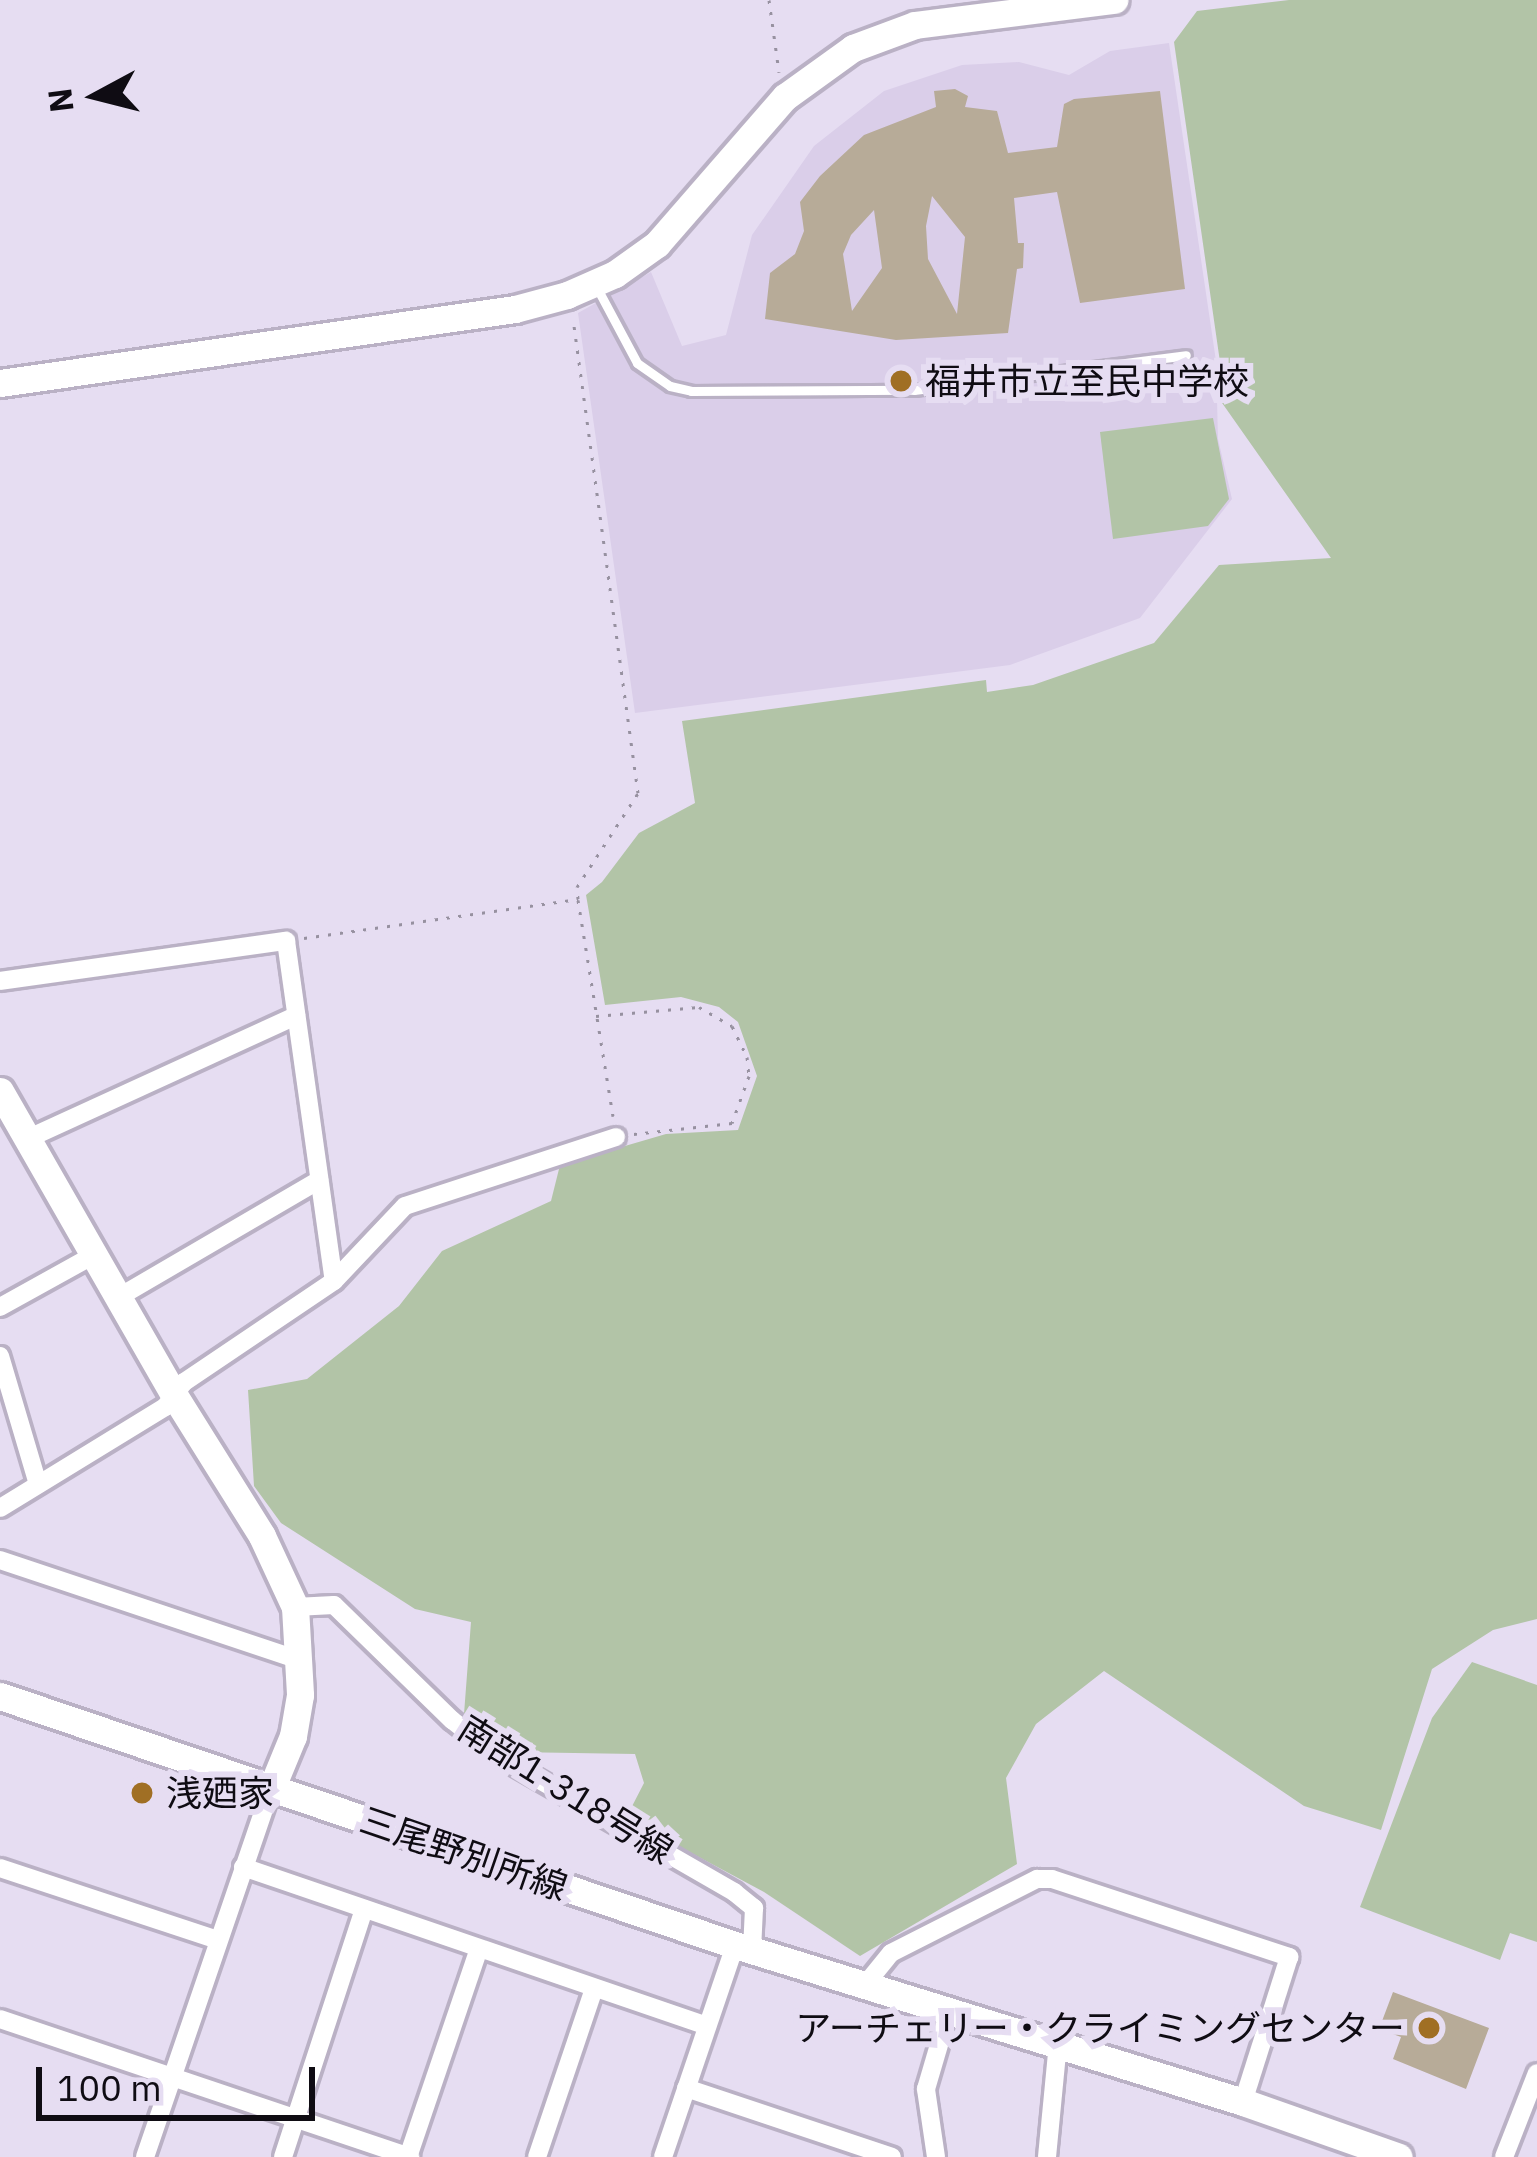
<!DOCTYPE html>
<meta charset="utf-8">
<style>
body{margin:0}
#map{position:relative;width:1537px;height:2157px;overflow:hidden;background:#e6ddf2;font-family:"IBM Plex Sans","Noto Sans JP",sans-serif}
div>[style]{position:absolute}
.built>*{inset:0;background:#dacee9}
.green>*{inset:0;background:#b2c4a7}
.building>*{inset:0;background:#b7ab98}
.path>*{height:3px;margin-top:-1.5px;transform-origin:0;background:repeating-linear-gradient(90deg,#9791a0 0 3px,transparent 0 12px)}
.roads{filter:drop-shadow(3px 0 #bab1c5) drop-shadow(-3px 0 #bab1c5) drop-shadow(0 3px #bab1c5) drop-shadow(0 -3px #bab1c5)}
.lane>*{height:9px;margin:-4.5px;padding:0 4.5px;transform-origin:4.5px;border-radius:4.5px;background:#fff}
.street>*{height:18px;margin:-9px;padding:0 9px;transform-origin:9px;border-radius:9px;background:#fff}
.secondary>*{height:27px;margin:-13.5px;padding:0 13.5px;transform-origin:13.5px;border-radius:13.5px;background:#fff}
.dots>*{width:33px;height:33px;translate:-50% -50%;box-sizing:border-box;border:6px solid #e6ddf2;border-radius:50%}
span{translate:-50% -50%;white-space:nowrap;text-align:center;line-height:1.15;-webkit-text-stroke:12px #e6ddf2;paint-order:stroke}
.poi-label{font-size:36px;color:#0f0c13}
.left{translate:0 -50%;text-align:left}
.right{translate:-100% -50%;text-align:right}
.street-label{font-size:36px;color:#0f0c13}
.north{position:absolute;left:36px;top:36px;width:120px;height:120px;-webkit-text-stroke:9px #e6ddf2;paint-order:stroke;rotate:263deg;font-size:33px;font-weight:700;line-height:48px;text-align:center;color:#0f0c13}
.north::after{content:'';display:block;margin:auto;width:42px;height:54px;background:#0f0c13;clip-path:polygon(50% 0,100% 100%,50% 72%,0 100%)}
.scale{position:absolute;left:36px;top:2067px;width:279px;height:54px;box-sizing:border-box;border:6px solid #0f0c13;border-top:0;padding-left:15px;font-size:36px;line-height:42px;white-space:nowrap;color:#0f0c13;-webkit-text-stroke:9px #e6ddf2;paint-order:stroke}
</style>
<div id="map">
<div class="built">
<div style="clip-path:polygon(1169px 43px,1216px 361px,1218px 439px,1232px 499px,1140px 618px,1010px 665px,635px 713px,578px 313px,651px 272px,682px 346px,726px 335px,752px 235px,814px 146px,884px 91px,962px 65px,1019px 62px,1069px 75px,1110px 51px)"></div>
</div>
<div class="green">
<div style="clip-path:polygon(1289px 0,1537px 0,1537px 1619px,1493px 1630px,1432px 1669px,1381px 1830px,1304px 1806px,1104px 1671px,1036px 1724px,1006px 1778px,1017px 1864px,860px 1956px,764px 1892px,626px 1818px,644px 1783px,635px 1754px,513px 1752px,464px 1714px,471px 1622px,415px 1609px,281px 1523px,254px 1486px,248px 1390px,307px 1379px,399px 1306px,442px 1251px,551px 1201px,560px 1165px,666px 1134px,738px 1130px,757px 1076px,738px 1022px,719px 1007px,681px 997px,605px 1005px,586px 895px,602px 882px,639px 833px,695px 803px,682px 721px,986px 680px,987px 692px,1033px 685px,1154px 643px,1219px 565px,1331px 558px,1220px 400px,1220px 362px,1174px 42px,1197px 11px)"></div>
<div style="clip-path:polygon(1213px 418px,1229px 499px,1208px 526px,1113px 539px,1100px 432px)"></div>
<div style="clip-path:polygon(1472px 1662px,1537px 1685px,1537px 1942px,1510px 1933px,1500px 1960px,1360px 1907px,1432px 1718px)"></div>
</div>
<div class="building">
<div style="clip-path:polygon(evenodd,955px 89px,968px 96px,965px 107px,997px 111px,1008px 153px,1057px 147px,1064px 104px,1074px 99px,1160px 91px,1185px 289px,1080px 303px,1057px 192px,1014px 198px,1018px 243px,1024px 243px,1023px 268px,1017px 269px,1008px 333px,896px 340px,765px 319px,770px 273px,795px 254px,804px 231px,800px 202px,820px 176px,864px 135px,936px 107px,934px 91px,955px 89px,932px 196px,965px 237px,957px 314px,928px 259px,926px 226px,932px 196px,955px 89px,874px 210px,882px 268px,852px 311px,843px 254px,851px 235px,874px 210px)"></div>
<div style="clip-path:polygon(1393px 1992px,1489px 2028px,1466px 2089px,1393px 2059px,1401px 2037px,1379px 2029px)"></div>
</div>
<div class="path">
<div style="left:769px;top:0;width:73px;rotate:82.1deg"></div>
<div style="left:578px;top:900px;width:219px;rotate:80.8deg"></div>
<div style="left:304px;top:938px;width:277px;rotate:-8.1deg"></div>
<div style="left:578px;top:899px;width:12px;rotate:-95deg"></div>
<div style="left:577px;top:887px;width:112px;rotate:-57deg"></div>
<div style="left:638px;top:793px;width:477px;rotate:-97.8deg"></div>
<div style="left:596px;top:1016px;width:103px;rotate:-5deg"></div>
<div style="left:699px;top:1007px;width:38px;rotate:30deg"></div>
<div style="left:732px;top:1026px;width:34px;rotate:64deg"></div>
<div style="left:747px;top:1057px;width:19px;rotate:84deg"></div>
<div style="left:749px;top:1076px;width:50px;rotate:109.9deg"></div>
<div style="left:732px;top:1123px;width:99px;rotate:173.6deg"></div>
</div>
<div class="roads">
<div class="lane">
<div style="left:597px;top:288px;width:85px;rotate:61.9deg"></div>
<div style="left:637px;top:363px;width:40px;rotate:34.9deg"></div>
<div style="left:670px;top:386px;width:22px;rotate:13deg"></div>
<div style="left:691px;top:391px;width:223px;rotate:-0.3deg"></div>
<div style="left:914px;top:390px;width:274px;rotate:-7.3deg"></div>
</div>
<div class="street">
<div style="left:0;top:981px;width:289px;rotate:-8deg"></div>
<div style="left:286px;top:941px;width:343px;rotate:82deg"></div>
<div style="left:334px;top:1281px;width:181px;rotate:146deg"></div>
<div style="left:184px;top:1382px;width:31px;rotate:127deg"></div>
<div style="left:165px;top:1407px;width:193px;rotate:148.5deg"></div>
<div style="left:27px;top:1139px;width:296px;rotate:-24.6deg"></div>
<div style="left:334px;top:1281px;width:103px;rotate:-46.6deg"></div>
<div style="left:405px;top:1206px;width:222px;rotate:-18.1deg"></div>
<div style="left:119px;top:1297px;width:232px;rotate:-30.3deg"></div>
<div style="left:0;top:1307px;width:107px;rotate:-29deg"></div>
<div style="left:0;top:1356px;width:134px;rotate:73.5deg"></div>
<div style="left:0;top:1560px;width:317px;rotate:18.5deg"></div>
<div style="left:295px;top:1607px;width:39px;rotate:-3deg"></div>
<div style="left:334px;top:1605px;width:165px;rotate:44.3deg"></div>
<div style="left:452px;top:1720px;width:56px;rotate:38.5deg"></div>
<div style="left:496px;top:1755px;width:275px;rotate:29.9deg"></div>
<div style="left:734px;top:1892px;width:26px;rotate:39deg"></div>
<div style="left:754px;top:1908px;width:42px;rotate:92.7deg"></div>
<div style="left:243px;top:1867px;width:490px;rotate:18.9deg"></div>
<div style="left:0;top:1868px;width:230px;rotate:18.3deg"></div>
<div style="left:865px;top:1985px;width:41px;rotate:-50.9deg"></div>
<div style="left:891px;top:1953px;width:164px;rotate:-26.9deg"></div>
<div style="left:1037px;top:1879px;width:15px"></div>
<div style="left:1052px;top:1879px;width:250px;rotate:18.2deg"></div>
<div style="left:1289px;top:1957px;width:152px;rotate:107.6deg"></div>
<div style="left:0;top:2019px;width:433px;rotate:18.6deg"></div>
<div style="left:686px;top:2088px;width:217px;rotate:18.5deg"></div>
<div style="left:145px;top:2157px;width:391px;rotate:-71.1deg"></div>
<div style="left:283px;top:2157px;width:261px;rotate:-71.9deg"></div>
<div style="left:408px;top:2157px;width:220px;rotate:-71.2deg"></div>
<div style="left:537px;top:2157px;width:177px;rotate:-71.3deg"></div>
<div style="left:663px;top:2157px;width:224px;rotate:-71.2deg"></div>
<div style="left:936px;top:2157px;width:69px;rotate:-98.4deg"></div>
<div style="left:926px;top:2089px;width:81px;rotate:-73.6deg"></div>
<div style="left:1047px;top:2157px;width:115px;rotate:-84.5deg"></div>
<div style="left:1504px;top:2157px;width:90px;rotate:-68.6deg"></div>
</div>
<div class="secondary">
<div style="left:0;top:383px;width:520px;rotate:-8.18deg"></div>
<div style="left:515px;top:309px;width:54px;rotate:-15.1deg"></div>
<div style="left:567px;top:295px;width:52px;rotate:-23.6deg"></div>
<div style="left:615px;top:274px;width:52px;rotate:-35.5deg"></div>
<div style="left:657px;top:244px;width:195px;rotate:-49deg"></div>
<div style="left:785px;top:97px;width:84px;rotate:-35.8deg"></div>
<div style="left:853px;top:48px;width:66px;rotate:-20.4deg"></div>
<div style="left:915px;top:25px;width:201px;rotate:-7.2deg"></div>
<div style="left:0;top:1091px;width:350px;rotate:60.2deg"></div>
<div style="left:174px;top:1395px;width:166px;rotate:58deg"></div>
<div style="left:262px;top:1536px;width:78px;rotate:65.1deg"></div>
<div style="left:295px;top:1607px;width:88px;rotate:86.7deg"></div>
<div style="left:300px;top:1695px;width:42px;rotate:99.7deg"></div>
<div style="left:293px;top:1736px;width:55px;rotate:112.4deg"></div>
<div style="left:0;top:1696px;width:776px;rotate:18.72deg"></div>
<div style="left:735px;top:1945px;width:532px;rotate:17.17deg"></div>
<div style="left:1243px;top:2102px;width:165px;rotate:19.4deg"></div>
</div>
</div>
<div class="dots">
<div style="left:901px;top:381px;background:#a06f24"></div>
<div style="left:142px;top:1793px;background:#a06f24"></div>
<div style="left:1429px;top:2028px;background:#a06f24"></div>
</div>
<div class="poi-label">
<span class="left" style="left:925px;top:381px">福井市立至民中学校</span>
<span class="left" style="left:166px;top:1793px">浅廼家</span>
<span class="right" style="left:1405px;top:2028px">アーチェリー・クライミングセンター</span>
</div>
<div class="street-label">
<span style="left:566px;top:1789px;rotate:32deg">南部1-318号線</span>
<span style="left:464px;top:1853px;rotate:19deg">三尾野別所線</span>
</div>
<div class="north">N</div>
<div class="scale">100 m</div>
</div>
